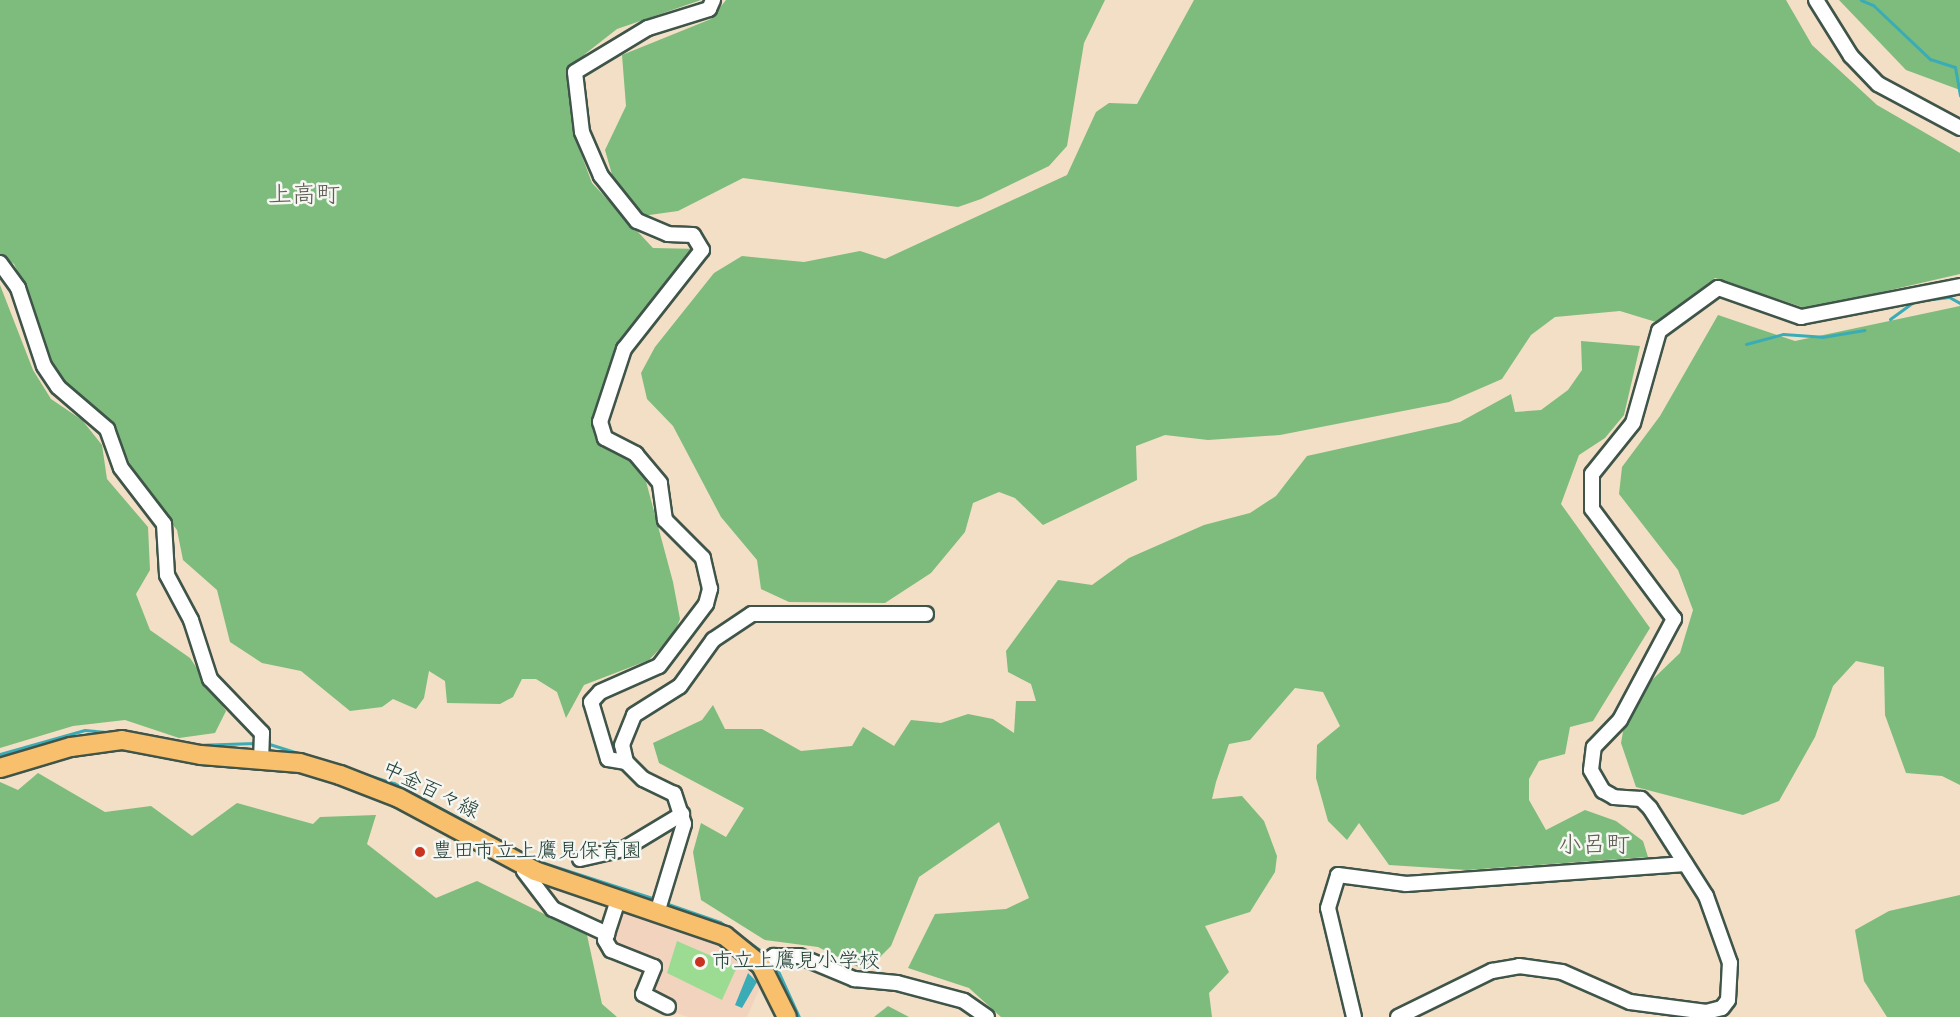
<!DOCTYPE html>
<meta charset="utf-8">
<style>
body{margin:0}
#map{position:relative;width:1960px;height:1017px;overflow:hidden;background:#f2dfc5;font-family:"Indie Flower","Klee One",sans-serif}
div>[style]{position:absolute}
.built>*{inset:0;background:#f2d4be}
.green>*{inset:0;background:#9cdc92}
.forest>*{inset:0;background:#7dbc7c}
.water>*{inset:0;background:#3bacb6}
.stream>*{height:3px;margin:-1.5px;padding:0 1.5px;transform-origin:1.5px;border-radius:1.5px;background:#3bacb6}
.roads{filter:drop-shadow(2px 0 #3f554a) drop-shadow(-2px 0 #3f554a) drop-shadow(0 2px #3f554a) drop-shadow(0 -2px #3f554a)}
.minor>*{height:14px;margin:-7px;padding:0 7px;transform-origin:7px;border-radius:7px;background:#fff}
.major>*{height:18px;margin:-9px;padding:0 9px;transform-origin:9px;border-radius:9px;background:#f8bf6c}
.dots>*{width:16px;height:16px;translate:-50% -50%;box-sizing:border-box;border:3px solid #f6f6f2;border-radius:50%}
span{translate:-50% -50%;white-space:nowrap;text-align:center;line-height:1.15;-webkit-text-stroke:5px #f6f6f2;paint-order:stroke}
.street-label{font-size:21px;color:#1f3d34}
.poi-label{font-size:21px;color:#1f3d34}
.left{translate:0 -50%;text-align:left}
.quarter-label{font-size:24px;color:#5f5e54}
</style>
<div id="map">
<div class="built">
<div style="clip-path:polygon(621px 906px,721px 943px,752px 966px,763px 981px,747px 1017px,688px 1017px,650px 1004px,643px 998px,652px 959px,614px 947px,608px 939px)"></div>
</div>
<div class="green">
<div style="clip-path:polygon(677px 941px,737px 967px,722px 1000px,667px 973px)"></div>
</div>
<div class="forest">
<div style="clip-path:polygon(0 0,701px 0,617px 29px,585px 54px,567px 82px,574px 135px,592px 183px,653px 248px,700px 249px,703px 259px,633px 352px,599px 427px,644px 474px,673px 582px,680px 619px,674px 634px,649px 660px,584px 685px,566px 718px,557px 692px,536px 679px,522px 679px,513px 697px,500px 704px,447px 703px,445px 681px,429px 671px,424px 698px,416px 709px,393px 699px,382px 707px,350px 711px,301px 671px,262px 663px,230px 642px,217px 590px,183px 560px,177px 530px,136px 477px,110px 420px,59px 380px,36px 328px,27px 291px,14px 264px,0 254px)"></div>
<div style="clip-path:polygon(726px 0,1105px 0,1084px 43px,1067px 146px,1049px 166px,981px 199px,958px 207px,743px 178px,678px 211px,642px 216px,613px 178px,605px 150px,626px 106px,622px 55px,711px 19px)"></div>
<div style="clip-path:polygon(1194px 0,1786px 0,1812px 45px,1877px 105px,1960px 153px,1960px 274px,1808px 309px,1715px 278px,1656px 322px,1620px 311px,1555px 317px,1531px 335px,1502px 379px,1449px 402px,1280px 435px,1208px 440px,1165px 435px,1136px 446px,1137px 480px,1043px 525px,1015px 498px,999px 492px,973px 503px,965px 532px,931px 573px,885px 603px,789px 602px,761px 589px,757px 560px,721px 517px,673px 426px,647px 399px,641px 373px,655px 347px,714px 273px,742px 256px,804px 262px,860px 251px,885px 259px,1067px 175px,1096px 112px,1109px 103px,1137px 104px)"></div>
<div style="clip-path:polygon(1839px 0,1960px 0,1960px 90px,1906px 70px)"></div>
<div style="clip-path:polygon(0 285px,33px 370px,51px 399px,82px 420px,102px 445px,107px 479px,148px 527px,150px 570px,136px 594px,150px 630px,190px 658px,226px 711px,215px 733px,179px 738px,125px 720px,73px 726px,0 748px)"></div>
<div style="clip-path:polygon(1960px 306px,1960px 785px,1942px 776px,1906px 773px,1885px 715px,1884px 667px,1856px 661px,1833px 686px,1815px 737px,1779px 801px,1743px 815px,1636px 787px,1621px 743px,1628px 703px,1680px 653px,1693px 610px,1678px 570px,1619px 494px,1622px 467px,1660px 416px,1718px 315px,1795px 341px)"></div>
<div style="clip-path:polygon(1581px 341px,1640px 346px,1624px 415px,1605px 438px,1579px 455px,1561px 504px,1650px 628px,1593px 721px,1570px 727px,1565px 754px,1539px 761px,1529px 779px,1529px 800px,1546px 830px,1585px 810px,1616px 821px,1643px 841px,1648px 857px,1467px 870px,1389px 865px,1359px 823px,1347px 840px,1328px 821px,1316px 778px,1317px 745px,1340px 726px,1323px 692px,1295px 688px,1250px 740px,1229px 744px,1216px 782px,1212px 799px,1242px 796px,1264px 821px,1277px 856px,1275px 872px,1250px 912px,1205px 926px,1229px 972px,1209px 993px,1212px 1017px,1001px 1017px,969px 988px,908px 968px,935px 914px,1006px 909px,1029px 898px,999px 822px,919px 877px,891px 946px,866px 971px,818px 947px,765px 940px,701px 900px,693px 852px,701px 823px,726px 837px,744px 808px,659px 763px,653px 743px,702px 720px,713px 705px,725px 729px,762px 729px,801px 751px,852px 746px,863px 727px,894px 746px,911px 720px,941px 723px,968px 714px,993px 719px,1014px 733px,1016px 701px,1036px 701px,1031px 684px,1008px 672px,1006px 651px,1058px 580px,1092px 585px,1129px 558px,1204px 525px,1250px 513px,1276px 496px,1307px 456px,1460px 422px,1511px 394px,1515px 412px,1541px 410px,1568px 390px,1582px 370px)"></div>
<div style="clip-path:polygon(38px 773px,105px 812px,151px 806px,192px 836px,237px 803px,313px 824px,320px 817px,376px 815px,367px 844px,436px 898px,477px 881px,587px 935px,602px 1004px,617px 1017px,0 1017px,0 782px,18px 790px)"></div>
<div style="clip-path:polygon(1960px 895px,1960px 1017px,1887px 1017px,1864px 981px,1855px 930px,1889px 911px)"></div>
<div style="clip-path:polygon(888px 1006px,909px 1017px,874px 1017px)"></div>
</div>
<div class="water">
<div style="clip-path:polygon(748px 973px,757px 982px,742px 1008px,735px 1005px)"></div>
</div>
<div class="stream">
<div style="left:1861px;top:0;width:13px;rotate:23deg"></div>
<div style="left:1873px;top:5px;width:79px;rotate:43.5deg"></div>
<div style="left:1930px;top:59px;width:26px;rotate:18deg"></div>
<div style="left:1955px;top:67px;width:29px;rotate:80deg"></div>
<div style="left:1924px;top:300px;width:25px;rotate:-7deg"></div>
<div style="left:1949px;top:297px;width:13px;rotate:29deg"></div>
<div style="left:1890px;top:319px;width:31px;rotate:-36deg"></div>
<div style="left:1746px;top:344px;width:38px;rotate:-15deg"></div>
<div style="left:1783px;top:334px;width:39px;rotate:4deg"></div>
<div style="left:1822px;top:337px;width:43px;rotate:-9.5deg"></div>
<div style="left:266px;top:743px;width:134px;rotate:17.4deg"></div>
<div style="left:394px;top:783px;width:164px;rotate:28.4deg"></div>
<div style="left:538px;top:861px;width:124px;rotate:17.9deg"></div>
<div style="left:194px;top:745px;width:63px;rotate:-1.8deg"></div>
<div style="left:0;top:754px;width:88px;rotate:-15.8deg"></div>
<div style="left:85px;top:730px;width:62px;rotate:5.5deg"></div>
<div style="left:665px;top:903px;width:58px;rotate:19.1deg"></div>
<div style="left:720px;top:922px;width:57px;rotate:35.1deg"></div>
<div style="left:774px;top:962px;width:60px;rotate:65.6deg"></div>
</div>
<div class="roads">
<div class="minor">
<div style="left:1816px;top:0;width:66px;rotate:58deg"></div>
<div style="left:1851px;top:56px;width:39px;rotate:46deg"></div>
<div style="left:1878px;top:84px;width:93px;rotate:28.2deg"></div>
<div style="left:0;top:263px;width:31px;rotate:54deg"></div>
<div style="left:18px;top:288px;width:82px;rotate:71.6deg"></div>
<div style="left:44px;top:366px;width:25px;rotate:56deg"></div>
<div style="left:58px;top:387px;width:65px;rotate:40.6deg"></div>
<div style="left:107px;top:429px;width:41px;rotate:70.3deg"></div>
<div style="left:121px;top:468px;width:71px;rotate:52.5deg"></div>
<div style="left:164px;top:524px;width:51px;rotate:86.6deg"></div>
<div style="left:167px;top:575px;width:51px;rotate:61.9deg"></div>
<div style="left:191px;top:620px;width:62px;rotate:72.1deg"></div>
<div style="left:210px;top:679px;width:75px;rotate:46.1deg"></div>
<div style="left:262px;top:733px;width:24px;rotate:92deg"></div>
<div style="left:626px;top:762px;width:18px;rotate:-171deg"></div>
<div style="left:608px;top:759px;width:59px;rotate:-106.6deg"></div>
<div style="left:591px;top:702px;width:13px;rotate:-48deg"></div>
<div style="left:600px;top:692px;width:64px;rotate:-23.8deg"></div>
<div style="left:659px;top:666px;width:78px;rotate:-52.8deg"></div>
<div style="left:706px;top:604px;width:16px;rotate:-75deg"></div>
<div style="left:710px;top:589px;width:32px;rotate:-103deg"></div>
<div style="left:703px;top:558px;width:54px;rotate:-135deg"></div>
<div style="left:665px;top:520px;width:37px;rotate:-98deg"></div>
<div style="left:660px;top:483px;width:38px;rotate:-130deg"></div>
<div style="left:636px;top:454px;width:35px;rotate:-153deg"></div>
<div style="left:605px;top:438px;width:17px;rotate:-107deg"></div>
<div style="left:600px;top:422px;width:77px;rotate:-71.8deg"></div>
<div style="left:624px;top:349px;width:126px;rotate:-51.8deg"></div>
<div style="left:702px;top:250px;width:17px;rotate:-121deg"></div>
<div style="left:693px;top:235px;width:25px;rotate:-178deg"></div>
<div style="left:668px;top:234px;width:34px;rotate:-157deg"></div>
<div style="left:637px;top:221px;width:58px;rotate:-128.7deg"></div>
<div style="left:601px;top:176px;width:48px;rotate:-113.4deg"></div>
<div style="left:582px;top:132px;width:60px;rotate:-96.7deg"></div>
<div style="left:575px;top:72px;width:85px;rotate:-31.1deg"></div>
<div style="left:648px;top:28px;width:64px;rotate:-17.3deg"></div>
<div style="left:709px;top:9px;width:10px;rotate:-66deg"></div>
<div style="left:580px;top:859px;width:45px;rotate:-12.8deg"></div>
<div style="left:624px;top:849px;width:68px;rotate:-31.1deg"></div>
<div style="left:526px;top:866px;width:5px;rotate:112deg"></div>
<div style="left:524px;top:871px;width:48px;rotate:52.7deg"></div>
<div style="left:553px;top:909px;width:60px;rotate:24.8deg"></div>
<div style="left:618px;top:900px;width:42px;rotate:108deg"></div>
<div style="left:605px;top:940px;width:12px;rotate:59deg"></div>
<div style="left:611px;top:950px;width:46px;rotate:21.6deg"></div>
<div style="left:654px;top:967px;width:29px;rotate:112deg"></div>
<div style="left:643px;top:994px;width:28px;rotate:27deg"></div>
<div style="left:657px;top:913px;width:93px;rotate:-73.1deg"></div>
<div style="left:684px;top:824px;width:32px;rotate:-108deg"></div>
<div style="left:674px;top:794px;width:34px;rotate:-154deg"></div>
<div style="left:643px;top:779px;width:24px;rotate:-135deg"></div>
<div style="left:626px;top:762px;width:17px;rotate:-103deg"></div>
<div style="left:622px;top:745px;width:32px;rotate:-68deg"></div>
<div style="left:634px;top:715px;width:54px;rotate:-32.2deg"></div>
<div style="left:680px;top:686px;width:57px;rotate:-54.3deg"></div>
<div style="left:713px;top:640px;width:47px;rotate:-33.7deg"></div>
<div style="left:752px;top:614px;width:174px"></div>
<div style="left:761px;top:965px;width:16px;rotate:-35deg"></div>
<div style="left:774px;top:956px;width:25px"></div>
<div style="left:799px;top:956px;width:60px;rotate:22.7deg"></div>
<div style="left:854px;top:979px;width:43px;rotate:5.3deg"></div>
<div style="left:897px;top:983px;width:69px;rotate:15deg"></div>
<div style="left:964px;top:1001px;width:28px;rotate:35deg"></div>
<div style="left:1354px;top:1017px;width:112px;rotate:-103.4deg"></div>
<div style="left:1328px;top:908px;width:34px;rotate:-73deg"></div>
<div style="left:1338px;top:875px;width:69px;rotate:7.5deg"></div>
<div style="left:1406px;top:884px;width:280px;rotate:-4.1deg"></div>
<div style="left:1398px;top:1017px;width:105px;rotate:-26.1deg"></div>
<div style="left:1492px;top:971px;width:27px;rotate:-10deg"></div>
<div style="left:1519px;top:966px;width:43px;rotate:7.9deg"></div>
<div style="left:1562px;top:972px;width:74px;rotate:23.8deg"></div>
<div style="left:1630px;top:1002px;width:77px;rotate:7.5deg"></div>
<div style="left:1706px;top:1012px;width:16px;rotate:-14deg"></div>
<div style="left:1722px;top:1008px;width:10px;rotate:-53deg"></div>
<div style="left:1728px;top:1000px;width:37px;rotate:-87deg"></div>
<div style="left:1730px;top:963px;width:71px;rotate:-109.7deg"></div>
<div style="left:1706px;top:896px;width:104px;rotate:-122.5deg"></div>
<div style="left:1650px;top:808px;width:13px;rotate:-135deg"></div>
<div style="left:1641px;top:799px;width:27px;rotate:-176deg"></div>
<div style="left:1614px;top:797px;width:13px;rotate:-151deg"></div>
<div style="left:1603px;top:791px;width:24px;rotate:-120deg"></div>
<div style="left:1591px;top:770px;width:23px;rotate:-83deg"></div>
<div style="left:1594px;top:747px;width:37px;rotate:-46deg"></div>
<div style="left:1620px;top:720px;width:115px;rotate:-61.9deg"></div>
<div style="left:1674px;top:619px;width:137px;rotate:-126.7deg"></div>
<div style="left:1592px;top:509px;width:35px;rotate:-90deg"></div>
<div style="left:1592px;top:474px;width:65px;rotate:-51.2deg"></div>
<div style="left:1633px;top:423px;width:96px;rotate:-74.2deg"></div>
<div style="left:1659px;top:331px;width:73px;rotate:-36.1deg"></div>
<div style="left:1718px;top:288px;width:88px;rotate:19.3deg"></div>
<div style="left:1801px;top:317px;width:162px;rotate:-11deg"></div>
</div>
<div class="major">
<div style="left:0;top:768px;width:74px;rotate:-16.5deg"></div>
<div style="left:71px;top:747px;width:51px;rotate:-7.8deg"></div>
<div style="left:122px;top:740px;width:80px;rotate:10.8deg"></div>
<div style="left:201px;top:755px;width:99px;rotate:4.6deg"></div>
<div style="left:300px;top:763px;width:42px;rotate:16.7deg"></div>
<div style="left:340px;top:775px;width:63px;rotate:21.3deg"></div>
<div style="left:399px;top:798px;width:154px;rotate:28.2deg"></div>
<div style="left:535px;top:871px;width:201px;rotate:18.9deg"></div>
<div style="left:725px;top:936px;width:46px;rotate:38.9deg"></div>
<div style="left:761px;top:965px;width:58px;rotate:63.4deg"></div>
</div>
</div>
<div class="dots">
<div style="left:420px;top:852px;background:#c8321e"></div>
<div style="left:700px;top:962px;background:#c8321e"></div>
</div>
<div class="street-label">
<span style="left:430px;top:791px;rotate:26deg">中金百々線</span>
</div>
<div class="poi-label">
<span class="left" style="left:432px;top:852px">豊田市立上鷹見保育園</span>
<span class="left" style="left:712px;top:962px">市立上鷹見小学校</span>
</div>
<div class="quarter-label">
<span style="left:304px;top:197px">上高町</span>
<span style="left:1594px;top:847px">小呂町</span>
</div>
</div>
